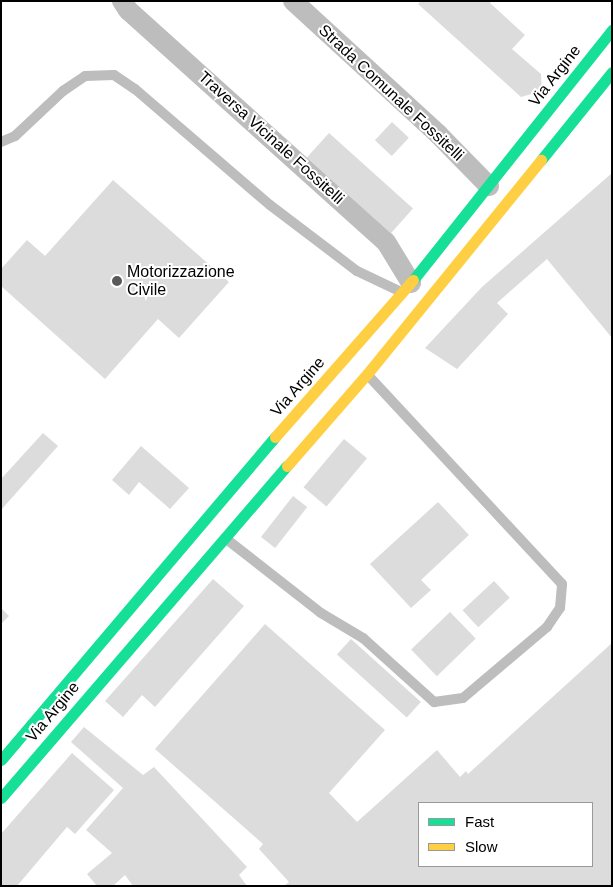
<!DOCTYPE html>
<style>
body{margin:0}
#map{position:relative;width:613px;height:887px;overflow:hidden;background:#fff;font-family:Helvetica,sans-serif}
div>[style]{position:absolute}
.building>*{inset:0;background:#dcdcdc;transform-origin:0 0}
.lane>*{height:10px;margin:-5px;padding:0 5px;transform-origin:5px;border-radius:5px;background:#bdbdbd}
.street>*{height:20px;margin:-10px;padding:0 10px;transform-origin:10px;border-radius:10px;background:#bdbdbd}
.fast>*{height:11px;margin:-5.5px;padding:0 5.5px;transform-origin:5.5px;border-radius:5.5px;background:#16e098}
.slow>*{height:11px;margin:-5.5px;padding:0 5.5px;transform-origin:5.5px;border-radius:5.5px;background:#ffcf43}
.dots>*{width:14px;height:14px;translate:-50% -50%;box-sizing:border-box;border:2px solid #fff;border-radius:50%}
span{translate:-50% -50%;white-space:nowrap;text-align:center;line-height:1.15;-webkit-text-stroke:4px #fff;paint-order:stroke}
.street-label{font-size:16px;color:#000}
.poi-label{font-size:16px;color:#000}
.left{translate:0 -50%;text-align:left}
.frame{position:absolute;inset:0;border:2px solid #000;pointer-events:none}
.legend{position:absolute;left:418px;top:802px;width:175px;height:65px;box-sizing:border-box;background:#fff;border:1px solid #999;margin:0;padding:6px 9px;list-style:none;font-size:15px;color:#000}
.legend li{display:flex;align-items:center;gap:10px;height:25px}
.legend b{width:25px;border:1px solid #999}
</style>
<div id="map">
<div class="building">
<div style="clip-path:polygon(421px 1px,491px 1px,490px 3px,525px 35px,512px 49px,541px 74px,542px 91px,521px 97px,418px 4px)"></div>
<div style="left:392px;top:122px;width:23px;height:25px;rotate:43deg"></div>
<div style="left:329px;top:133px;width:113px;height:33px;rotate:42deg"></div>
<div style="clip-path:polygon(612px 173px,612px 338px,547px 259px,497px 303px,508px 314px,457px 369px,425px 348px,482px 287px)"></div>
<div style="clip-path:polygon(113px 180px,229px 282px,179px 338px,158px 319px,105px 379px,1px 286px,1px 269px,27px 240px,45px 256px)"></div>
<div style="clip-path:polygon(43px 433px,58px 446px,1px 510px,1px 479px)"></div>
<div style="left:344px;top:439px;width:30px;height:63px;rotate:40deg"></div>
<div style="clip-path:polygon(141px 446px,189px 488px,170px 509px,139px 482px,129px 495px,112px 480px)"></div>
<div style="left:293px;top:496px;width:18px;height:52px;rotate:38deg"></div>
<div style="clip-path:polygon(438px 502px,469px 535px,421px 580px,431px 590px,411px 608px,370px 564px)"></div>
<div style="clip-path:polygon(213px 579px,244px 606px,155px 707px,142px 695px,123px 717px,105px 701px)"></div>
<div style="left:494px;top:581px;width:23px;height:43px;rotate:47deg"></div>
<div style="clip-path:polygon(1px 608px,9px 616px,1px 624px)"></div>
<div style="left:450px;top:612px;width:37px;height:54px;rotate:46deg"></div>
<div style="clip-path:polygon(evenodd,265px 624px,385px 730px,329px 793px,357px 822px,437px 750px,460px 777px,466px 771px,468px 774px,612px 643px,612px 886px,284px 886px,289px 882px,259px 849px,263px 844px,155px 749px,265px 624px,419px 803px,592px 803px,592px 866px,419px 866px,419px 803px)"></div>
<div style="left:351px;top:639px;width:94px;height:21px;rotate:42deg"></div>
<div style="clip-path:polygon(84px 727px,143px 775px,154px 767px,247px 867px,239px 875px,247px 886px,133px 886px,125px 875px,113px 886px,97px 886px,87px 874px,112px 853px,86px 830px,123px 788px,71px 742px)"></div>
<div style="clip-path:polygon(72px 753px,114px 790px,75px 834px,67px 827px,17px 886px,1px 886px,1px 834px)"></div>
</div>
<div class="lane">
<div style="left:1px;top:142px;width:15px;rotate:-23deg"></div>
<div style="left:15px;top:136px;width:66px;rotate:-43.2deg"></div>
<div style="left:63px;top:91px;width:27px;rotate:-34deg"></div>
<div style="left:85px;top:76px;width:29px;rotate:-2deg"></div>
<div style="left:114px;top:75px;width:25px;rotate:34deg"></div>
<div style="left:135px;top:89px;width:178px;rotate:40.7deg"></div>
<div style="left:270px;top:205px;width:109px;rotate:37.2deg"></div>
<div style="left:357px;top:271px;width:49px;rotate:25.5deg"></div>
<div style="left:225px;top:538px;width:122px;rotate:38deg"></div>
<div style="left:321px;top:613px;width:49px;rotate:30.8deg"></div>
<div style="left:363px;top:638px;width:96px;rotate:42deg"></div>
<div style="left:434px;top:702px;width:29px;rotate:-8deg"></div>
<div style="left:463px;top:698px;width:110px;rotate:-40.2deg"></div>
<div style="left:547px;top:627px;width:23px;rotate:-56deg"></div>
<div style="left:560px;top:608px;width:24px;rotate:-85deg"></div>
<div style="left:562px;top:584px;width:285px;rotate:-132.9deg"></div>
</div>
<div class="street">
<div style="left:122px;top:1px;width:11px;rotate:56deg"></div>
<div style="left:128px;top:10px;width:347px;rotate:42deg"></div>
<div style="left:386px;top:242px;width:48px;rotate:58.6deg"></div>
<div style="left:293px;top:1px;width:197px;rotate:42.5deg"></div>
<div style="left:438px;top:134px;width:73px;rotate:45.6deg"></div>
</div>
<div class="fast">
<div style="left:541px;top:160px;width:113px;rotate:-51.1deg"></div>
<div style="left:413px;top:280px;width:320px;rotate:-51.5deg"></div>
<div style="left:1px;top:760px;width:424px;rotate:-49.7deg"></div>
<div style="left:1px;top:798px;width:438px;rotate:-49.3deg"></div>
</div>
<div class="slow">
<div style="left:275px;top:437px;width:209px;rotate:-48.7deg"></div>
<div style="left:287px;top:466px;width:122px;rotate:-49deg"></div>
<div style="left:367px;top:374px;width:276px;rotate:-50.9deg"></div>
</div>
<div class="dots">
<div style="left:117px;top:281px;background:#595959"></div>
</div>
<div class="street-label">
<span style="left:555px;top:76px;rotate:-52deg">Via Argine</span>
<span style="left:391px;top:93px;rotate:43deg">Strada Comunale Fossitelli</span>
<span style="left:271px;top:138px;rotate:42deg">Traversa Vicinale Fossitelli</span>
<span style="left:298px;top:387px;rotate:-49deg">Via Argine</span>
<span style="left:53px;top:712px;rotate:-50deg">Via Argine</span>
</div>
<div class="poi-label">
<span class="left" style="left:127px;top:281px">Motorizzazione<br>Civile</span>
</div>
<div class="frame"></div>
<ul class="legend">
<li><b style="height:6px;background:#16e098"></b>Fast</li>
<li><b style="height:6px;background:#ffcf43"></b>Slow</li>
</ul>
</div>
